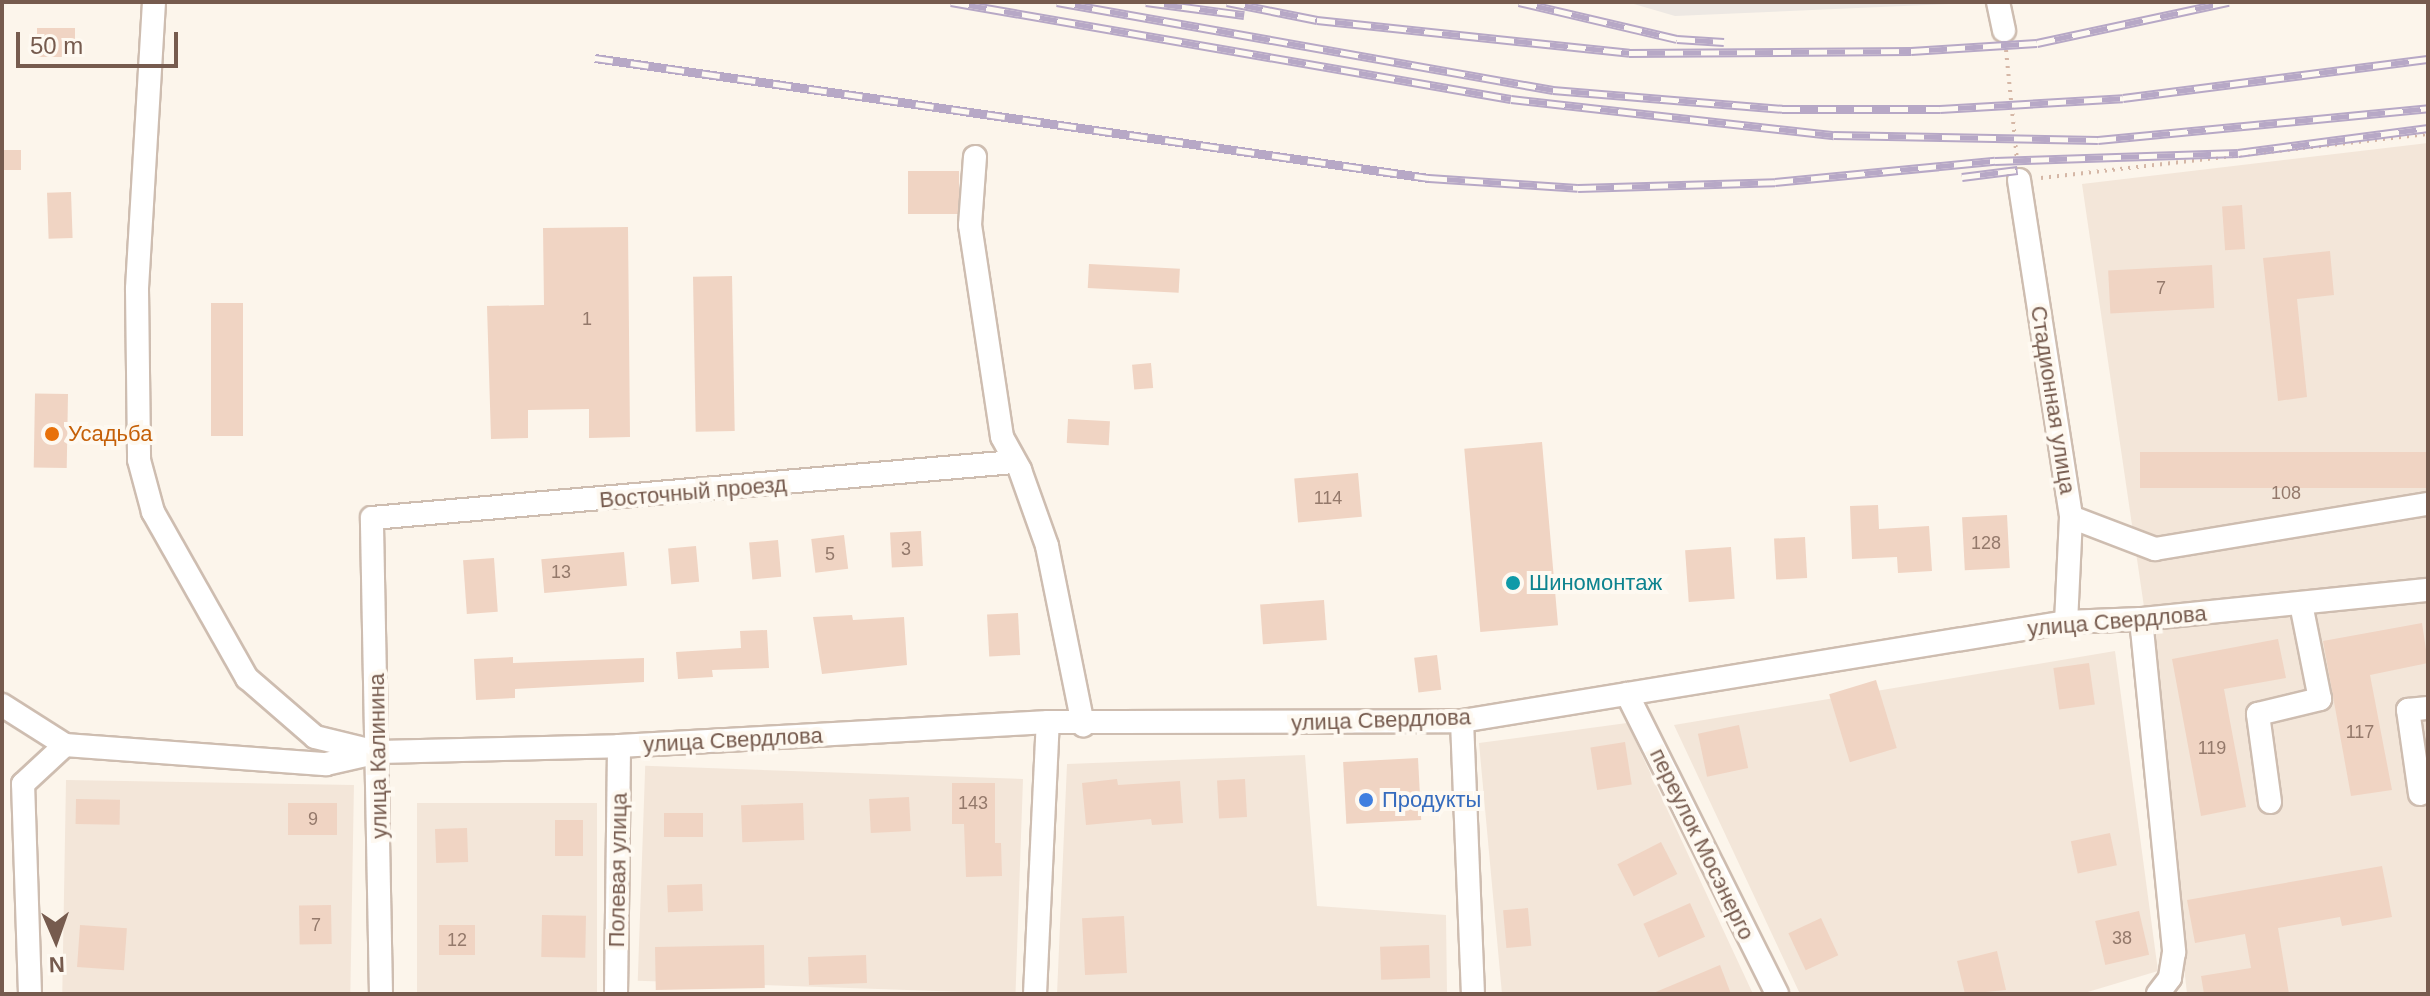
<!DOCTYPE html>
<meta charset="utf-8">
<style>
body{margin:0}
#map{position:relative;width:2430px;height:996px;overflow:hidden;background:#fcf5eb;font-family:Helvetica,sans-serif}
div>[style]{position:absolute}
.residential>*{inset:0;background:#f3e6d9;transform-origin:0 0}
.industrial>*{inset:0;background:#ede8e3}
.building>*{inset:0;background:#f0d4c3;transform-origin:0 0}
.path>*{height:4px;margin-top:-2px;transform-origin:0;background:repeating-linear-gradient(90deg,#d5b7a6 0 2px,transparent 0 8px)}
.roads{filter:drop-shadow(2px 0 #cebdb0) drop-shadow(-2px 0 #cebdb0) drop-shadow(0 2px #cebdb0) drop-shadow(0 -2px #cebdb0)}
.minor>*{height:22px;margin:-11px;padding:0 11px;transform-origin:11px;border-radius:11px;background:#fff}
.rail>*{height:9px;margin-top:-4.5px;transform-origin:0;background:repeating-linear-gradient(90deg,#fef9f1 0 18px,#b7a8c6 0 36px);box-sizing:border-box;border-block:2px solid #b7a8c6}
.dots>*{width:22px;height:22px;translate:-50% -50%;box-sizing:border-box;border:4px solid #fef9f1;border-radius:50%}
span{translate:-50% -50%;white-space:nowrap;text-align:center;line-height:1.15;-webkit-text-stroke:8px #fef9f1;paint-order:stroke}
.number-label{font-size:18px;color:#94796b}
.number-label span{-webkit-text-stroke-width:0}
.street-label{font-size:22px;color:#765b4e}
.food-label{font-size:22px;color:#c56008}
.left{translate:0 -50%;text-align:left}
.culture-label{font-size:22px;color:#0d838f}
.shop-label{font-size:22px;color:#366cbe}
.frame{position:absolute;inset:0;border:4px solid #765b4e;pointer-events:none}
.north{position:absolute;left:16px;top:900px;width:80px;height:80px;-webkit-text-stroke:6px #fef9f1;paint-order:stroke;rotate:178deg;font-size:22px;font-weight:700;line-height:32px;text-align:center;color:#765b4e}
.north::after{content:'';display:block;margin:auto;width:28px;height:36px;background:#765b4e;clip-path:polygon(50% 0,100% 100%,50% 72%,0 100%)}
.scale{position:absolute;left:16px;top:32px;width:162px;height:36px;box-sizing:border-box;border:4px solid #765b4e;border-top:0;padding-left:10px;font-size:24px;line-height:28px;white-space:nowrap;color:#765b4e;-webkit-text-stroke:6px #fef9f1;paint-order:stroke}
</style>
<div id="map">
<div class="residential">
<div style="clip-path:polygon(2428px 143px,2428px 994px,2187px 994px,2149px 641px,2082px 184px)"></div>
<div style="clip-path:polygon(2115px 651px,2158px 971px,2081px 994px,1800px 994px,1674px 725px)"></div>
<div style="clip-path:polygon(1627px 723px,1753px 994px,1502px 994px,1479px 743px)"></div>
<div style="clip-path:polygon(1305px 755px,1317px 906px,1446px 915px,1447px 994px,1057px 994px,1067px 764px)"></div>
<div style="left:1023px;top:779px;width:215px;height:378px;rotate:92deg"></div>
<div style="left:66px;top:780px;width:288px;height:214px;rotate:1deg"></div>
<div style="left:597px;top:803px;width:191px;height:180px;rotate:90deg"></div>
</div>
<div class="industrial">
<div style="clip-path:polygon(1627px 2px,1948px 2px,1949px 4px,1675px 16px)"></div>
</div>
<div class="building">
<div style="left:37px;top:28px;width:38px;height:29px"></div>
<div style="left:2px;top:150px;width:19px;height:20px"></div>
<div style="left:908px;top:171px;width:51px;height:43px"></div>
<div style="left:71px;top:192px;width:46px;height:24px;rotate:88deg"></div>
<div style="left:2242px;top:205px;width:44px;height:20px;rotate:86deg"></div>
<div style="clip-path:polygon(628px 227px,630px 437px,589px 438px,589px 409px,528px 410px,528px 438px,491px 439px,487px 306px,544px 305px,543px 228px)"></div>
<div style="clip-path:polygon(2330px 251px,2334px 295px,2297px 299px,2307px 397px,2278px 401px,2263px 258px)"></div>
<div style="left:1089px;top:264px;width:91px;height:24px;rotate:3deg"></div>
<div style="left:2212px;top:265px;width:43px;height:104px;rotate:87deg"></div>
<div style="left:732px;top:276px;width:155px;height:39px;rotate:89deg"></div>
<div style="left:211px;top:303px;width:32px;height:133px"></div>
<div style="left:1151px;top:363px;width:25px;height:19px;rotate:85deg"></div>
<div style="left:68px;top:394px;width:74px;height:33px;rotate:91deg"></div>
<div style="left:1068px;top:419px;width:42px;height:24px;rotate:3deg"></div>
<div style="left:1542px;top:442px;width:184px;height:78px;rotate:85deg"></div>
<div style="left:2428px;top:452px;width:36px;height:288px;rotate:90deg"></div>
<div style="left:1358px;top:473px;width:44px;height:64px;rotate:85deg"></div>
<div style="clip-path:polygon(1878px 505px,1879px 529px,1929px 526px,1932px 571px,1898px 573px,1897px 557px,1852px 559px,1850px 506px)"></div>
<div style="left:2007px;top:515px;width:53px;height:45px;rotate:87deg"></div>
<div style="left:921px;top:531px;width:35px;height:31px;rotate:87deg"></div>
<div style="left:844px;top:535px;width:34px;height:33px;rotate:83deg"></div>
<div style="left:1805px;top:537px;width:41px;height:31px;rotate:87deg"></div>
<div style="left:778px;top:540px;width:37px;height:29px;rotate:85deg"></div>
<div style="left:696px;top:546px;width:36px;height:28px;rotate:85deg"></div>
<div style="left:1731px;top:547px;width:52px;height:46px;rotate:86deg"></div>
<div style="left:624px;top:552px;width:34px;height:83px;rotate:85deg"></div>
<div style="left:494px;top:558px;width:54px;height:31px;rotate:86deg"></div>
<div style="left:1324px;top:600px;width:40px;height:64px;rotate:86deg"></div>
<div style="left:1018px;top:613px;width:42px;height:31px;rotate:87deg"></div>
<div style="clip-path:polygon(852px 615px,853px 620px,904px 617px,907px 665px,822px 674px,813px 617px)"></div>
<div style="clip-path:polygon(2422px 623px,2428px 663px,2370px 675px,2392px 790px,2351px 796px,2323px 641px)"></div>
<div style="clip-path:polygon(767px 630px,769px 668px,712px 670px,713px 677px,678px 679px,676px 652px,741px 648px,740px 631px)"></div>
<div style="clip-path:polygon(2278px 639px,2286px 678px,2224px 689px,2246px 807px,2201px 816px,2172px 659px)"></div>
<div style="left:1437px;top:655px;width:35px;height:23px;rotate:83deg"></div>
<div style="clip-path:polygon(513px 657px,513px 663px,644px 658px,644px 682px,515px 689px,515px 698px,476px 700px,474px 659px)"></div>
<div style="left:2089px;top:663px;width:42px;height:36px;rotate:82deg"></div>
<div style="left:1876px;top:680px;width:71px;height:49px;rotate:73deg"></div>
<div style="left:1739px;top:725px;width:44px;height:42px;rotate:78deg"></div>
<div style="left:1625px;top:742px;width:43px;height:35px;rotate:81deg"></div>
<div style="left:1418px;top:758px;width:62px;height:75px;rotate:87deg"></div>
<div style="clip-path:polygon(1117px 779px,1118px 785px,1180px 781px,1183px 823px,1152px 825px,1151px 819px,1086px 825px,1082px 783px)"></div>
<div style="left:1245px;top:779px;width:38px;height:28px;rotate:87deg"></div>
<div style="clip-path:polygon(952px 783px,995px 783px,995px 843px,1001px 843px,1002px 876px,966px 877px,964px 824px,952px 824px)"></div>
<div style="left:909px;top:797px;width:34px;height:40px;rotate:87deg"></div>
<div style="left:76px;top:799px;width:44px;height:25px;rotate:1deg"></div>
<div style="left:288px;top:803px;width:49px;height:32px"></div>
<div style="left:803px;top:803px;width:37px;height:62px;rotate:88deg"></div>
<div style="left:703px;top:813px;width:24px;height:39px;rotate:90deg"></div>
<div style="left:555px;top:820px;width:28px;height:36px"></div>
<div style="left:467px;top:828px;width:34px;height:32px;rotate:88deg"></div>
<div style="left:2110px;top:833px;width:33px;height:40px;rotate:78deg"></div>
<div style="left:1661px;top:842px;width:36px;height:49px;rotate:63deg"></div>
<div style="clip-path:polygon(2382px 866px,2392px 917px,2342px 926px,2340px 917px,2278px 928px,2289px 994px,2204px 994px,2201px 976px,2251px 968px,2245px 934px,2195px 943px,2187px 900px)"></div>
<div style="left:702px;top:884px;width:27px;height:35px;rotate:88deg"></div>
<div style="left:1690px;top:903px;width:37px;height:51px;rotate:66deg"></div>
<div style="left:331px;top:905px;width:39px;height:32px;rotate:89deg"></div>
<div style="left:1528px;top:908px;width:38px;height:25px;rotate:85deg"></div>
<div style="left:2139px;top:911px;width:45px;height:45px;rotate:77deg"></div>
<div style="left:542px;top:915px;width:44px;height:42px;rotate:1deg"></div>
<div style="left:1124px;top:916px;width:57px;height:42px;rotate:87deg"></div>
<div style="left:1821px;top:918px;width:41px;height:36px;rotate:65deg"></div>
<div style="left:80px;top:925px;width:47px;height:42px;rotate:4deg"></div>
<div style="left:439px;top:925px;width:36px;height:30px"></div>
<div style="left:764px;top:945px;width:43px;height:109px;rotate:89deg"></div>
<div style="left:1429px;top:945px;width:33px;height:49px;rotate:88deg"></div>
<div style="clip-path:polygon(1997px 951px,2006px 990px,1965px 994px,1957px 961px)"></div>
<div style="left:866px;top:955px;width:28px;height:58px;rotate:88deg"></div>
<div style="clip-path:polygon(1720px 965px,1731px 994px,1651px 994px)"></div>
</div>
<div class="path">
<div style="left:2006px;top:50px;width:112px;rotate:84.3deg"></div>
<div style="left:2041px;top:178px;width:389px;rotate:-6.5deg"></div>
</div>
<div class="roads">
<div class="minor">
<div style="left:154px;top:2px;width:288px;rotate:93.4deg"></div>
<div style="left:137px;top:289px;width:171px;rotate:89.3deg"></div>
<div style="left:139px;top:460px;width:54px;rotate:74.9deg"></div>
<div style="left:153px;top:512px;width:191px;rotate:60.5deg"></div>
<div style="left:247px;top:678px;width:90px;rotate:40.9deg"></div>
<div style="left:315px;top:737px;width:60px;rotate:13.6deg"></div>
<div style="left:1998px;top:2px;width:29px;rotate:78deg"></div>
<div style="left:975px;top:157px;width:68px;rotate:94.2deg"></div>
<div style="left:970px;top:225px;width:214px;rotate:81.4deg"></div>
<div style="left:1002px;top:437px;width:38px;rotate:61deg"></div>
<div style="left:1020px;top:470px;width:81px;rotate:70.4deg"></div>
<div style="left:1047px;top:546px;width:183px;rotate:78.6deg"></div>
<div style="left:2019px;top:180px;width:341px;rotate:81.2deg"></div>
<div style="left:2071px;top:517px;width:105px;rotate:92.7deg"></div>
<div style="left:2071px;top:517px;width:90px;rotate:20.9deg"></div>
<div style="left:2155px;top:549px;width:277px;rotate:-9.4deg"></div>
<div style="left:2141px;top:619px;width:335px;rotate:84.3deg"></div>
<div style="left:2174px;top:952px;width:26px;rotate:99deg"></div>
<div style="left:2170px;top:978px;width:20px;rotate:127deg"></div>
<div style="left:1627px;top:694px;width:335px;rotate:63.4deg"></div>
<div style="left:2px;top:705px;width:75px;rotate:32.4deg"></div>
<div style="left:1462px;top:721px;width:273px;rotate:87.7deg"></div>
<div style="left:2420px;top:794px;width:85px;rotate:-98.1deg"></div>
<div style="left:2408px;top:710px;width:20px;rotate:-6deg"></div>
<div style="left:2270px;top:802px;width:89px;rotate:-97.8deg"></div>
<div style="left:2258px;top:714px;width:64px;rotate:-13.6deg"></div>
<div style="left:2320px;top:699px;width:97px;rotate:-101.3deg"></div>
<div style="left:30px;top:994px;width:210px;rotate:-91.9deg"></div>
<div style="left:23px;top:784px;width:57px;rotate:-42.9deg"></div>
<div style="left:65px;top:745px;width:262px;rotate:4.2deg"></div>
<div style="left:326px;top:764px;width:54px;rotate:-12.8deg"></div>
<div style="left:379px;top:752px;width:240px;rotate:-1.4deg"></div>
<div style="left:619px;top:746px;width:430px;rotate:-3.2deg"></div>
<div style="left:1048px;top:722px;width:414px;rotate:-0.1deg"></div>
<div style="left:1462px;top:721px;width:612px;rotate:-9.31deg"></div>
<div style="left:2066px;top:622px;width:75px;rotate:-2.3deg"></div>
<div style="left:2141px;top:619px;width:288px;rotate:-5.8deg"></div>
<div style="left:381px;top:994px;width:476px;rotate:-91.1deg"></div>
<div style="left:372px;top:518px;width:644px;rotate:-4.99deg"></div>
<div style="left:616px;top:994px;width:248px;rotate:-89.3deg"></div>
<div style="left:1035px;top:994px;width:272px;rotate:-87.3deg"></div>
</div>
</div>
<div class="rail">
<div style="left:951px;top:2px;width:568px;rotate:9.83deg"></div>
<div style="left:1511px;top:99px;width:325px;rotate:6.4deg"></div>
<div style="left:1834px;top:135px;width:264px;rotate:1.1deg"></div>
<div style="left:2098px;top:140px;width:332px;rotate:-5.5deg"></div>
<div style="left:1057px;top:2px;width:504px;rotate:10.06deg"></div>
<div style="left:1553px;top:90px;width:230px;rotate:4.7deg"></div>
<div style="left:1782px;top:109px;width:158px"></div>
<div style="left:1940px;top:109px;width:183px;rotate:-3.4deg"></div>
<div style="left:2123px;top:98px;width:307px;rotate:-7.3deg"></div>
<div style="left:1146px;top:2px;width:99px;rotate:7.6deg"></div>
<div style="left:1227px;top:2px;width:92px;rotate:11.3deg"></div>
<div style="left:1317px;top:20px;width:314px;rotate:6deg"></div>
<div style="left:1629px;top:53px;width:282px;rotate:-0.4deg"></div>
<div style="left:1911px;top:51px;width:126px;rotate:-3.6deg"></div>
<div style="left:2037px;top:43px;width:196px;rotate:-12.1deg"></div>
<div style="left:1519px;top:2px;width:162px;rotate:13.2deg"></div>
<div style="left:1677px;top:39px;width:47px;rotate:3.7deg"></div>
<div style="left:595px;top:58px;width:843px;rotate:8.19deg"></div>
<div style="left:1429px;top:178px;width:149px;rotate:3.8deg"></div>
<div style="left:1578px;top:188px;width:197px;rotate:-1.7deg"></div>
<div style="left:1775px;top:182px;width:221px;rotate:-5.5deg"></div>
<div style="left:1995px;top:161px;width:243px;rotate:-1.9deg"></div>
<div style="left:2238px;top:153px;width:192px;rotate:-7.5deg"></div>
<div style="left:1962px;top:177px;width:56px;rotate:-7.1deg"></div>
</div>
<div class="dots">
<div style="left:52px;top:434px;background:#e8710a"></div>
<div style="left:1513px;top:583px;background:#0f9aa8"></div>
<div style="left:1366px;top:800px;background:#3f7fe0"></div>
</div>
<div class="number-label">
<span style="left:2161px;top:288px">7</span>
<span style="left:587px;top:319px">1</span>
<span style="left:2286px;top:493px">108</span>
<span style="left:1328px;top:498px">114</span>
<span style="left:1986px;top:543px">128</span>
<span style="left:906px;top:549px">3</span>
<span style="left:830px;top:554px">5</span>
<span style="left:561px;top:572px">13</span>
<span style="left:2360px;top:732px">117</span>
<span style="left:2212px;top:748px">119</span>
<span style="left:973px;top:803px">143</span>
<span style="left:313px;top:819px">9</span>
<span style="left:316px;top:925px">7</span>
<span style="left:2122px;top:938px">38</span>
<span style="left:457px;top:940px">12</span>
</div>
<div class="street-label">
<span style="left:2053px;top:400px;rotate:81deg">Стадионная улица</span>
<span style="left:693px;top:492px;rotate:-5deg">Восточный проезд</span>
<span style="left:2117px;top:621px;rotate:-5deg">улица Свердлова</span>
<span style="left:1381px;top:720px;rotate:-2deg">улица Свердлова</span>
<span style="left:733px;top:740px;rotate:-3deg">улица Свердлова</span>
<span style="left:378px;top:756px;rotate:-91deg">улица Калинина</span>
<span style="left:1702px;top:844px;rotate:64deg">переулок Мосэнерго</span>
<span style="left:618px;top:870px;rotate:-89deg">Полевая улица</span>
</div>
<div class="food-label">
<span class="left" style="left:68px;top:434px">Усадьба</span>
</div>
<div class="culture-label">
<span class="left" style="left:1529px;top:583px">Шиномонтаж</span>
</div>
<div class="shop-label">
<span class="left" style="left:1382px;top:800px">Продукты</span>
</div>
<div class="frame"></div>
<div class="north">N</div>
<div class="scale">50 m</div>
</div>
